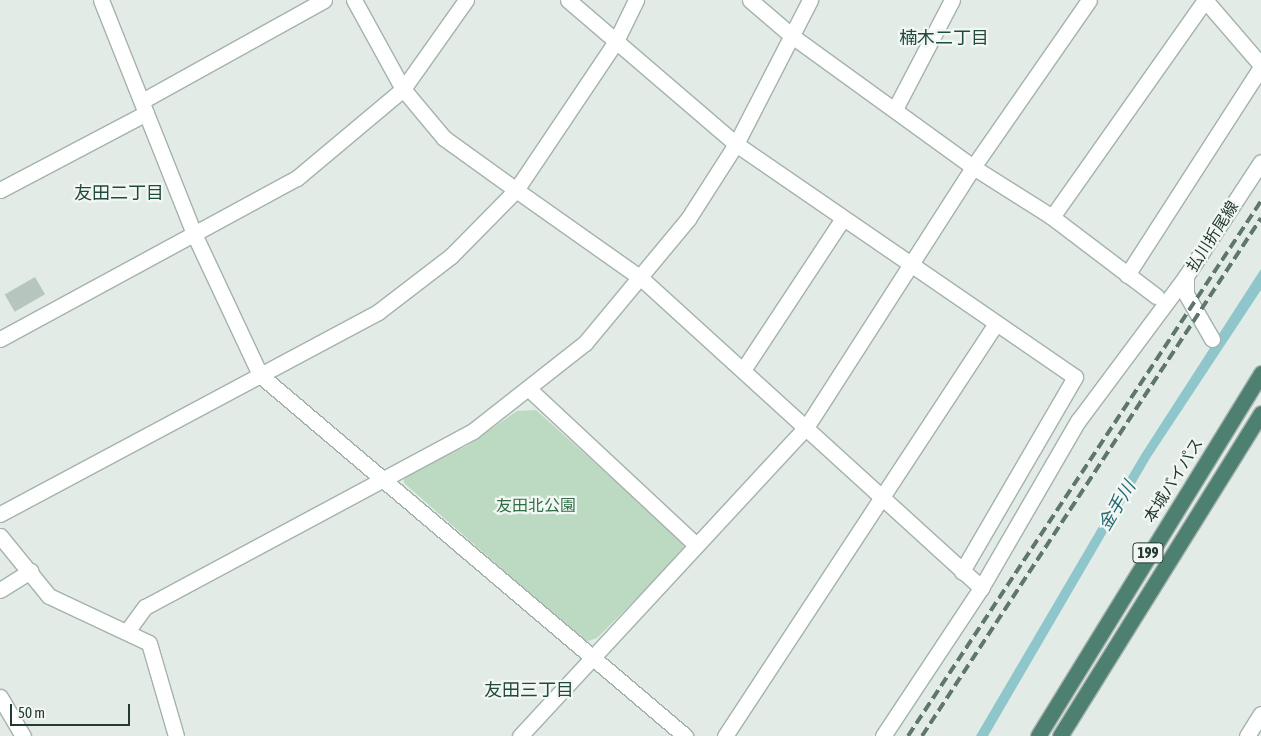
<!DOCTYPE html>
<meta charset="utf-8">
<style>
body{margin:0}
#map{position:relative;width:1261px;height:736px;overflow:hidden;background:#e2ebe6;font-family:"Asap Condensed","Noto Sans JP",sans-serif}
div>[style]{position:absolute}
.green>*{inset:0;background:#bcdac2}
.water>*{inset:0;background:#8ec6cb}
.building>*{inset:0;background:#b7c5bf;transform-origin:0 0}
.roads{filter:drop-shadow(1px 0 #a5b2ac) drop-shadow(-1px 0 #a5b2ac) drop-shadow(0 1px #a5b2ac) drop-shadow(0 -1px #a5b2ac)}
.minor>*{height:15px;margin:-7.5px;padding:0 7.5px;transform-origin:7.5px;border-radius:7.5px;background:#fff}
.tertiary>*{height:15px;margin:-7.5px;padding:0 7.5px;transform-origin:7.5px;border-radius:7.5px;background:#fff}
.secondary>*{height:15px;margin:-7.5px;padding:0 7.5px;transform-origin:7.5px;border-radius:7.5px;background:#fff}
.trunk>*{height:15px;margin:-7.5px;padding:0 7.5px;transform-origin:7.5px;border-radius:7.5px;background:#4e8071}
.rail>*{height:4px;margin-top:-2px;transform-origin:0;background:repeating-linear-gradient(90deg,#5e766e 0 10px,transparent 0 15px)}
span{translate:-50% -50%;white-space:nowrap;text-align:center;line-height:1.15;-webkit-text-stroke:4.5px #f2f7f4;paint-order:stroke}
.shield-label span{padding:1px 4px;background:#f2f7f4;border:1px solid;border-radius:4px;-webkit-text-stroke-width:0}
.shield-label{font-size:15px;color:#233a32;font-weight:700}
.street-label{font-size:16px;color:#233a32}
.park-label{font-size:16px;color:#316d45}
.neighbourhood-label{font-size:18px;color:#214a3e}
.water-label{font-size:18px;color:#226871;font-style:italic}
.scale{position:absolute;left:10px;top:704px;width:120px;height:22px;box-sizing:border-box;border:2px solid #233a32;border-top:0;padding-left:6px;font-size:15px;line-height:18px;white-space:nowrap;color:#233a32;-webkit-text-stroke:4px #f2f7f4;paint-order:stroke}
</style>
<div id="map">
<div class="green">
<div style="clip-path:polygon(536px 410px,684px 543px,683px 552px,597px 638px,585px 642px,404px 483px,404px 475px,467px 446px,517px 411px)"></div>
</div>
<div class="water">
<div style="clip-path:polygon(1261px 269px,1261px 290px,1150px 458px,988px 736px,976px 736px,1141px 455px)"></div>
</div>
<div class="building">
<div style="left:35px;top:277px;width:20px;height:35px;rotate:60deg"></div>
</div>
<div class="roads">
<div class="minor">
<div style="left:101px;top:0;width:254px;rotate:68.3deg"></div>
<div style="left:195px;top:236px;width:153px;rotate:64.9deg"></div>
<div style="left:260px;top:375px;width:558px;rotate:40.34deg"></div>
<div style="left:568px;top:0;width:221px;rotate:40.6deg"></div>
<div style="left:736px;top:144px;width:411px;rotate:34.5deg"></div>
<div style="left:1075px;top:377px;width:225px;rotate:120.2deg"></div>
<div style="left:750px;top:0;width:55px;rotate:40.6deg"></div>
<div style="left:792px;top:36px;width:223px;rotate:35.9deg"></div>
<div style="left:973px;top:167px;width:93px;rotate:32.3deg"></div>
<div style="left:1052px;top:217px;width:131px;rotate:37.2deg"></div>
<div style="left:1205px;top:0;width:86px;rotate:49.3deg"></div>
<div style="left:142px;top:101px;width:208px;rotate:-29deg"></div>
<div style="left:895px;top:109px;width:123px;rotate:-62.4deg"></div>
<div style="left:0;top:190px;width:165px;rotate:-27.8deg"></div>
<div style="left:516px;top:190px;width:154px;rotate:35.2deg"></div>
<div style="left:642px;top:279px;width:459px;rotate:42.3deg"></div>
<div style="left:1052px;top:217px;width:266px;rotate:-54.8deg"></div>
<div style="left:1127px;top:275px;width:247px;rotate:-57.2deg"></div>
<div style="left:0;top:339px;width:338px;rotate:-28.5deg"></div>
<div style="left:297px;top:178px;width:138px;rotate:-40deg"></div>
<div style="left:403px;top:89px;width:109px;rotate:-54.7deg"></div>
<div style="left:743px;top:370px;width:180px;rotate:-56.6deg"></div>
<div style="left:530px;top:390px;width:227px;rotate:43deg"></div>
<div style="left:0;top:536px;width:77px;rotate:50.8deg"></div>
<div style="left:49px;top:596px;width:110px;rotate:25.2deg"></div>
<div style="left:149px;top:643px;width:97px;rotate:73.8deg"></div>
<div style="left:0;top:590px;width:36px;rotate:-32deg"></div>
<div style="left:128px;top:630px;width:29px;rotate:-54deg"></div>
<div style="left:145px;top:607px;width:372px;rotate:-28.2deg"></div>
<div style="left:473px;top:431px;width:142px;rotate:-38.2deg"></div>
<div style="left:585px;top:343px;width:161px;rotate:-50.3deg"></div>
<div style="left:688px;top:219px;width:89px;rotate:-57.4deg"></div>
<div style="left:736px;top:144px;width:162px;rotate:-62.8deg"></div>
<div style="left:0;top:697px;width:45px;rotate:59.5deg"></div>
<div style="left:520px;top:736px;width:422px;rotate:-47.2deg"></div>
<div style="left:807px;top:426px;width:308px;rotate:-57.3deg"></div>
<div style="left:973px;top:167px;width:203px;rotate:-55.2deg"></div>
<div style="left:725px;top:736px;width:493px;rotate:-56.7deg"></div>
<div style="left:883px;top:736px;width:178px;rotate:-56.5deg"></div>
<div style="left:981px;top:588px;width:193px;rotate:-59.9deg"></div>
<div style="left:1078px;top:421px;width:181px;rotate:-53.3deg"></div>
<div style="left:1247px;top:736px;width:26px;rotate:-58deg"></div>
</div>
<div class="tertiary">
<div style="left:354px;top:0;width:102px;rotate:61.2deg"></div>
<div style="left:403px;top:89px;width:64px;rotate:50.1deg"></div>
<div style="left:444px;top:138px;width:89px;rotate:35.8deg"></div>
<div style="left:0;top:514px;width:429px;rotate:-28.1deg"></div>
<div style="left:378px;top:312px;width:92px;rotate:-37.5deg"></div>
<div style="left:451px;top:256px;width:93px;rotate:-45.4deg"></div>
<div style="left:516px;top:190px;width:179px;rotate:-56.1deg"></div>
<div style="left:616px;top:41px;width:46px;rotate:-64deg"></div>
</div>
<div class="secondary">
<div style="left:1212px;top:339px;width:52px;rotate:-120deg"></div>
<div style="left:1186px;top:294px;width:18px;rotate:-90deg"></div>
<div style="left:1186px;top:276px;width:136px;rotate:-56.7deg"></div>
</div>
<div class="trunk">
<div style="left:1038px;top:736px;width:426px;rotate:-58.4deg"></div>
<div style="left:1060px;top:736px;width:380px;rotate:-58.1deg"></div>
</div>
</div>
<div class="rail">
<div style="left:908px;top:736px;width:641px;rotate:-56.58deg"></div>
<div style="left:922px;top:736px;width:619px;rotate:-56.8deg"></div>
</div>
<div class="shield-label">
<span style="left:1148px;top:553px">199</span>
</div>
<div class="street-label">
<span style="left:1212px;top:236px;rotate:-57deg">払川折尾線</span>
<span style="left:1173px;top:480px;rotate:-58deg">本城バイパス</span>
</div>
<div class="park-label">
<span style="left:536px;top:505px">友田北公園</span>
</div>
<div class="neighbourhood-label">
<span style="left:944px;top:38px">楠木二丁目</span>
<span style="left:119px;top:193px">友田二丁目</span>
<span style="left:529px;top:690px">友田三丁目</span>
</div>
<div class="water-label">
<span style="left:1117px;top:506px;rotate:-59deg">金手川</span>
</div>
<div class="scale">50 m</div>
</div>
